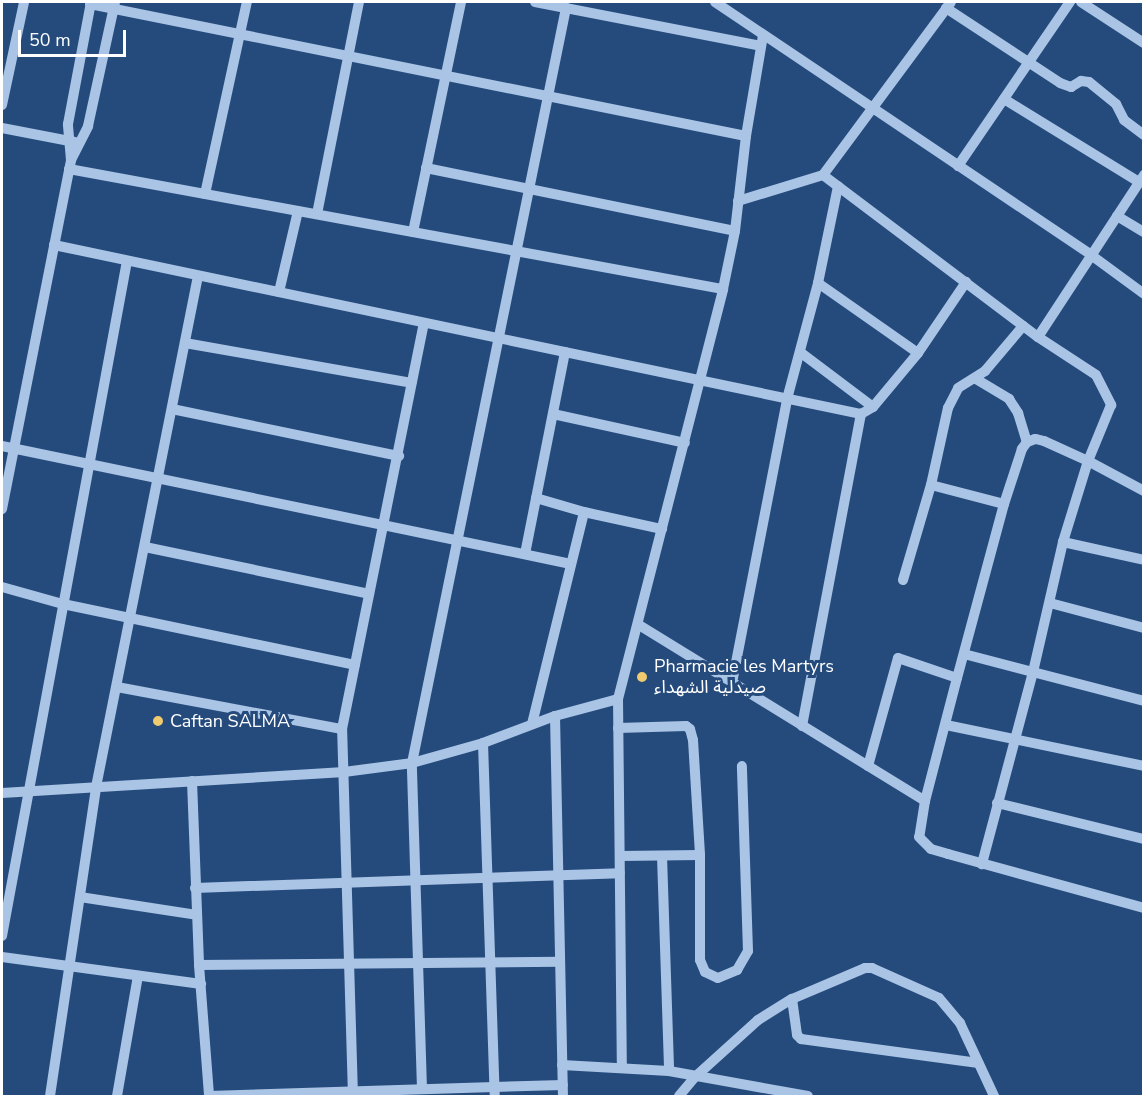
<!DOCTYPE html>
<meta charset="utf-8">
<style>
body{margin:0}
#map{position:relative;width:1145px;height:1098px;overflow:hidden;background:#254b7d;font-family:"Nunito Sans","Noto Sans Arabic",sans-serif}
div>[style]{position:absolute}
.minor>*{height:10px;margin:-5px;padding:0 5px;transform-origin:5px;border-radius:5px;background:#aac4e5}
.dots>*{width:16px;height:16px;translate:-50% -50%;box-sizing:border-box;border:3px solid #254b7d;border-radius:50%}
span{translate:-50% -50%;white-space:nowrap;text-align:center;line-height:1.15;-webkit-text-stroke:6px #254b7d;paint-order:stroke}
.poi-label{font-size:18px;color:#fff}
.left{translate:0 -50%;text-align:left}
.frame{position:absolute;inset:0;border:3px solid #fff;pointer-events:none}
.scale{position:absolute;left:18px;top:30px;width:108px;height:27px;box-sizing:border-box;border:3px solid #fff;border-top:0;padding-left:8px;font-size:18px;line-height:21px;white-space:nowrap;color:#fff;-webkit-text-stroke:4px #254b7d;paint-order:stroke}
</style>
<div id="map">
<div class="minor">
<div style="left:535px;top:2px;width:230px;rotate:11deg"></div>
<div style="left:715px;top:2px;width:453px;rotate:33.9deg"></div>
<div style="left:1091px;top:255px;width:66px;rotate:36.3deg"></div>
<div style="left:1081px;top:2px;width:75px;rotate:33.1deg"></div>
<div style="left:90px;top:4px;width:669px;rotate:11.38deg"></div>
<div style="left:946px;top:8px;width:136px;rotate:33.3deg"></div>
<div style="left:1060px;top:83px;width:12px;rotate:20deg"></div>
<div style="left:1071px;top:87px;width:12px;rotate:-31deg"></div>
<div style="left:1081px;top:81px;width:8px;rotate:7deg"></div>
<div style="left:1089px;top:82px;width:35px;rotate:39deg"></div>
<div style="left:1116px;top:104px;width:18px;rotate:63deg"></div>
<div style="left:1124px;top:120px;width:25px;rotate:37deg"></div>
<div style="left:1004px;top:99px;width:158px;rotate:31.6deg"></div>
<div style="left:2px;top:105px;width:105px;rotate:-77.9deg"></div>
<div style="left:2px;top:128px;width:74px;rotate:10.9deg"></div>
<div style="left:71px;top:160px;width:36px;rotate:-95deg"></div>
<div style="left:68px;top:124px;width:124px;rotate:-79.3deg"></div>
<div style="left:958px;top:166px;width:199px;rotate:-55.7deg"></div>
<div style="left:426px;top:168px;width:315px;rotate:11.5deg"></div>
<div style="left:69px;top:169px;width:665px;rotate:10.4deg"></div>
<div style="left:823px;top:175px;width:269px;rotate:37deg"></div>
<div style="left:1038px;top:337px;width:69px;rotate:33.2deg"></div>
<div style="left:1096px;top:375px;width:34px;rotate:63deg"></div>
<div style="left:1111px;top:405px;width:61px;rotate:112.3deg"></div>
<div style="left:1088px;top:461px;width:85px;rotate:107.2deg"></div>
<div style="left:1063px;top:542px;width:133px;rotate:103deg"></div>
<div style="left:1033px;top:672px;width:199px;rotate:104.9deg"></div>
<div style="left:205px;top:194px;width:197px;rotate:-77.7deg"></div>
<div style="left:738px;top:201px;width:89px;rotate:-17deg"></div>
<div style="left:823px;top:175px;width:215px;rotate:-53.5deg"></div>
<div style="left:317px;top:214px;width:216px;rotate:-78.8deg"></div>
<div style="left:1117px;top:216px;width:31px;rotate:31deg"></div>
<div style="left:413px;top:232px;width:235px;rotate:-78.2deg"></div>
<div style="left:54px;top:245px;width:825px;rotate:11.83deg"></div>
<div style="left:818px;top:283px;width:122px;rotate:35deg"></div>
<div style="left:279px;top:292px;width:83px;rotate:-76.8deg"></div>
<div style="left:1038px;top:337px;width:194px;rotate:-56.8deg"></div>
<div style="left:185px;top:343px;width:230px;rotate:10deg"></div>
<div style="left:800px;top:352px;width:91px;rotate:37deg"></div>
<div style="left:976px;top:379px;width:39px;rotate:31deg"></div>
<div style="left:1009px;top:399px;width:17px;rotate:57deg"></div>
<div style="left:1018px;top:413px;width:30px;rotate:73deg"></div>
<div style="left:172px;top:409px;width:232px;rotate:11.7deg"></div>
<div style="left:553px;top:414px;width:135px;rotate:12.4deg"></div>
<div style="left:2px;top:446px;width:581px;rotate:11.72deg"></div>
<div style="left:931px;top:485px;width:75px;rotate:14.6deg"></div>
<div style="left:1144px;top:491px;width:64px;rotate:-151.8deg"></div>
<div style="left:1088px;top:461px;width:48px;rotate:-155.6deg"></div>
<div style="left:1044px;top:441px;width:9px;rotate:-167deg"></div>
<div style="left:1035px;top:439px;width:9px;rotate:159deg"></div>
<div style="left:1027px;top:442px;width:9px;rotate:126deg"></div>
<div style="left:1022px;top:449px;width:58px;rotate:108.1deg"></div>
<div style="left:1004px;top:504px;width:180px;rotate:105.1deg"></div>
<div style="left:957px;top:678px;width:127px;rotate:104.6deg"></div>
<div style="left:925px;top:801px;width:36px;rotate:99deg"></div>
<div style="left:919px;top:837px;width:17px;rotate:45deg"></div>
<div style="left:931px;top:849px;width:18px;rotate:16deg"></div>
<div style="left:948px;top:854px;width:203px;rotate:15.4deg"></div>
<div style="left:536px;top:498px;width:50px;rotate:16.3deg"></div>
<div style="left:2px;top:509px;width:356px;rotate:-78.8deg"></div>
<div style="left:71px;top:160px;width:38px;rotate:-63deg"></div>
<div style="left:88px;top:126px;width:127px;rotate:-77.7deg"></div>
<div style="left:1063px;top:542px;width:83px;rotate:12.5deg"></div>
<div style="left:145px;top:547px;width:229px;rotate:11.8deg"></div>
<div style="left:525px;top:554px;width:206px;rotate:-78.8deg"></div>
<div style="left:903px;top:580px;width:99px;rotate:-73.6deg"></div>
<div style="left:931px;top:485px;width:79px;rotate:-77.6deg"></div>
<div style="left:948px;top:408px;width:22px;rotate:-63deg"></div>
<div style="left:958px;top:388px;width:32px;rotate:-32deg"></div>
<div style="left:985px;top:371px;width:59px;rotate:-49.8deg"></div>
<div style="left:2px;top:587px;width:63px;rotate:15.6deg"></div>
<div style="left:63px;top:604px;width:298px;rotate:11.8deg"></div>
<div style="left:1050px;top:603px;width:97px;rotate:14.9deg"></div>
<div style="left:639px;top:625px;width:336px;rotate:31.6deg"></div>
<div style="left:964px;top:654px;width:186px;rotate:14.6deg"></div>
<div style="left:732px;top:683px;width:289px;rotate:-79deg"></div>
<div style="left:787px;top:399px;width:120px;rotate:-75deg"></div>
<div style="left:818px;top:283px;width:99px;rotate:-78.3deg"></div>
<div style="left:117px;top:687px;width:229px;rotate:10.6deg"></div>
<div style="left:618px;top:699px;width:368px;rotate:89.4deg"></div>
<div style="left:555px;top:716px;width:380px;rotate:88.8deg"></div>
<div style="left:532px;top:724px;width:218px;rotate:-76.2deg"></div>
<div style="left:584px;top:512px;width:80px;rotate:12.3deg"></div>
<div style="left:946px;top:725px;width:202px;rotate:11.7deg"></div>
<div style="left:802px;top:726px;width:318px;rotate:-79.3deg"></div>
<div style="left:861px;top:414px;width:14px;rotate:-30deg"></div>
<div style="left:873px;top:407px;width:70px;rotate:-50.2deg"></div>
<div style="left:918px;top:353px;width:86px;rotate:-55.9deg"></div>
<div style="left:618px;top:728px;width:68px;rotate:-1.7deg"></div>
<div style="left:686px;top:726px;width:5px;rotate:37deg"></div>
<div style="left:690px;top:729px;width:11px;rotate:75deg"></div>
<div style="left:693px;top:740px;width:115px;rotate:86.5deg"></div>
<div style="left:700px;top:855px;width:105px;rotate:90deg"></div>
<div style="left:700px;top:960px;width:13px;rotate:67deg"></div>
<div style="left:705px;top:972px;width:14px;rotate:25deg"></div>
<div style="left:718px;top:978px;width:21px;rotate:-23deg"></div>
<div style="left:737px;top:970px;width:22px;rotate:-60deg"></div>
<div style="left:748px;top:951px;width:185px;rotate:-91.9deg"></div>
<div style="left:483px;top:743px;width:353px;rotate:88.1deg"></div>
<div style="left:868px;top:766px;width:112px;rotate:-74.5deg"></div>
<div style="left:898px;top:658px;width:62px;rotate:18.7deg"></div>
<div style="left:192px;top:781px;width:184px;rotate:87.8deg"></div>
<div style="left:199px;top:965px;width:131px;rotate:85.6deg"></div>
<div style="left:2px;top:793px;width:343px;rotate:-3.5deg"></div>
<div style="left:344px;top:772px;width:69px;rotate:-7.5deg"></div>
<div style="left:412px;top:763px;width:74px;rotate:-15.7deg"></div>
<div style="left:483px;top:743px;width:77px;rotate:-20.6deg"></div>
<div style="left:555px;top:716px;width:65px;rotate:-15.1deg"></div>
<div style="left:618px;top:699px;width:423px;rotate:-75.6deg"></div>
<div style="left:723px;top:289px;width:59px;rotate:-78.3deg"></div>
<div style="left:735px;top:231px;width:96px;rotate:-83.4deg"></div>
<div style="left:746px;top:136px;width:102px;rotate:-80.4deg"></div>
<div style="left:997px;top:803px;width:151px;rotate:13.8deg"></div>
<div style="left:620px;top:856px;width:80px;rotate:-0.7deg"></div>
<div style="left:662px;top:856px;width:215px;rotate:88.1deg"></div>
<div style="left:195px;top:888px;width:425px;rotate:-2deg"></div>
<div style="left:80px;top:897px;width:118px;rotate:8.7deg"></div>
<div style="left:2px;top:936px;width:686px;rotate:-79.51deg"></div>
<div style="left:2px;top:957px;width:201px;rotate:7.7deg"></div>
<div style="left:199px;top:965px;width:361px;rotate:-0.5deg"></div>
<div style="left:792px;top:999px;width:36px;rotate:82deg"></div>
<div style="left:797px;top:1035px;width:6px;rotate:45deg"></div>
<div style="left:801px;top:1039px;width:179px;rotate:7.7deg"></div>
<div style="left:562px;top:1065px;width:107px;rotate:3.2deg"></div>
<div style="left:669px;top:1071px;width:141px;rotate:10.2deg"></div>
<div style="left:422px;top:1089px;width:326px;rotate:-91.8deg"></div>
<div style="left:412px;top:763px;width:771px;rotate:-78.47deg"></div>
<div style="left:50px;top:1096px;width:312px;rotate:-81.5deg"></div>
<div style="left:96px;top:787px;width:521px;rotate:-78.71deg"></div>
<div style="left:117px;top:1096px;width:122px;rotate:-80.1deg"></div>
<div style="left:209px;top:1096px;width:354px;rotate:-1.8deg"></div>
<div style="left:353px;top:1096px;width:367px;rotate:-91.7deg"></div>
<div style="left:342px;top:729px;width:414px;rotate:-78.6deg"></div>
<div style="left:679px;top:1096px;width:25px;rotate:-50deg"></div>
<div style="left:695px;top:1077px;width:85px;rotate:-42.1deg"></div>
<div style="left:758px;top:1020px;width:40px;rotate:-32deg"></div>
<div style="left:792px;top:999px;width:79px;rotate:-23deg"></div>
<div style="left:865px;top:968px;width:7px"></div>
<div style="left:872px;top:968px;width:73px;rotate:24.1deg"></div>
<div style="left:939px;top:998px;width:33px;rotate:50deg"></div>
<div style="left:960px;top:1023px;width:81px;rotate:65deg"></div>
</div>
<div class="dots">
<div style="left:642px;top:677px;background:#efca6e"></div>
<div style="left:158px;top:721px;background:#efca6e"></div>
</div>
<div class="poi-label">
<span class="left" style="left:654px;top:677px">Pharmacie les Martyrs<br>صيدلية الشهداء</span>
<span class="left" style="left:170px;top:721px">Caftan SALMA</span>
</div>
<div class="frame"></div>
<div class="scale">50 m</div>
</div>
